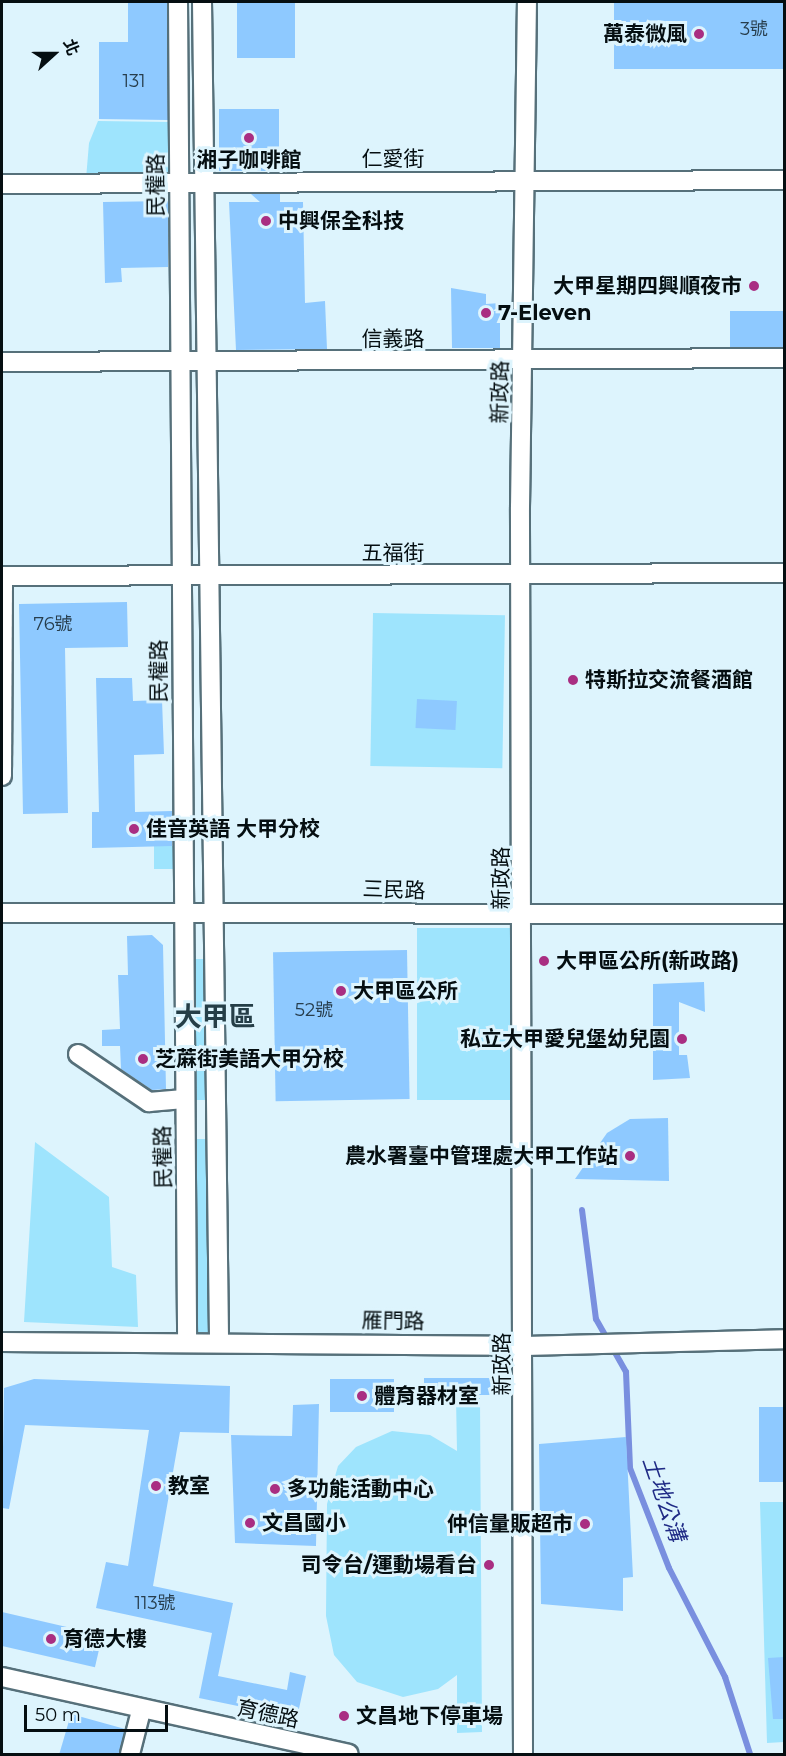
<!DOCTYPE html>
<meta charset="utf-8">
<style>
body{margin:0}
#map{position:relative;width:786px;height:1756px;overflow:hidden;background:#ddf4fd;font-family:Montserrat,"Noto Sans TC",sans-serif}
div>[style]{position:absolute}
.green>*{inset:0;background:#9ee4fd;transform-origin:0 0}
.stream>*{height:6px;margin:-3px;padding:0 3px;transform-origin:3px;border-radius:3px;background:#798fdf}
.building>*{inset:0;background:#8ec9ff;transform-origin:0 0}
.roads{filter:drop-shadow(2px 0 #56707a) drop-shadow(-2px 0 #56707a) drop-shadow(0 2px #56707a) drop-shadow(0 -2px #56707a)}
.minor>*{height:18px;margin:-9px;padding:0 9px;transform-origin:9px;border-radius:9px;background:#fff}
.dots>*{width:16px;height:16px;translate:-50% -50%;box-sizing:border-box;border:3px solid #ddf4fd;border-radius:50%}
span{translate:-50% -50%;white-space:nowrap;text-align:center;line-height:1.15;-webkit-text-stroke:6px #ddf4fd;paint-order:stroke}
.number-label{font-size:18px;color:#273d4c}
.number-label span{-webkit-text-stroke-width:0}
.poi-label{font-size:21px;color:#050e11;font-weight:700}
.right{translate:-100% -50%;text-align:right}
.left{translate:0 -50%;text-align:left}
.street-label{font-size:21px;color:#050e11}
.water-label{font-size:22px;color:#202b86;font-style:italic}
.district-label{font-size:27px;color:#253e47;font-weight:700}
.frame{position:absolute;inset:0;border:3px solid #050e11;pointer-events:none}
.north{position:absolute;left:24px;top:24px;width:60px;height:60px;-webkit-text-stroke:4px #ddf4fd;paint-order:stroke;rotate:69deg;font-size:16px;font-weight:700;line-height:24px;text-align:center;color:#050e11}
.north::after{content:'';display:block;margin:auto;width:21px;height:27px;background:#050e11;clip-path:polygon(50% 0,100% 100%,50% 72%,0 100%)}
.scale{position:absolute;left:24px;top:1705px;width:144px;height:27px;box-sizing:border-box;border:3px solid #050e11;border-top:0;padding-left:8px;font-size:18px;line-height:21px;white-space:nowrap;color:#050e11;-webkit-text-stroke:4px #ddf4fd;paint-order:stroke}
</style>
<div id="map">
<div class="green">
<div style="clip-path:polygon(98px 121px,169px 122px,168px 179px,86px 179px,89px 143px)"></div>
<div style="left:373px;top:613px;width:132px;height:153px;rotate:1deg"></div>
<div style="left:154px;top:846px;width:22px;height:23px"></div>
<div style="left:417px;top:928px;width:93px;height:172px"></div>
<div style="left:188px;top:959px;width:19px;height:141px"></div>
<div style="left:192px;top:1139px;width:19px;height:193px"></div>
<div style="clip-path:polygon(35px 1142px,109px 1197px,112px 1267px,136px 1275px,138px 1327px,24px 1322px)"></div>
<div style="clip-path:polygon(456px 1398px,480px 1398px,482px 1732px,457px 1733px,457px 1675px,438px 1689px,403px 1697px,357px 1682px,334px 1655px,326px 1616px,327px 1504px,338px 1466px,356px 1447px,392px 1431px,430px 1435px,457px 1451px)"></div>
<div style="clip-path:polygon(760px 1502px,784px 1502px,784px 1742px,767px 1743px)"></div>
</div>
<div class="stream">
<div style="left:582px;top:1210px;width:110px;rotate:82.7deg"></div>
<div style="left:596px;top:1319px;width:61px;rotate:60.5deg"></div>
<div style="left:626px;top:1372px;width:96px;rotate:87.6deg"></div>
<div style="left:630px;top:1468px;width:107px;rotate:68.7deg"></div>
<div style="left:669px;top:1568px;width:123px;rotate:62.8deg"></div>
<div style="left:725px;top:1677px;width:81px;rotate:72deg"></div>
</div>
<div class="building">
<div style="clip-path:polygon(128px 2px,167px 2px,168px 120px,99px 119px,99px 42px,128px 42px)"></div>
<div style="left:237px;top:2px;width:58px;height:56px"></div>
<div style="left:614px;top:2px;width:170px;height:67px"></div>
<div style="left:279px;top:109px;width:62px;height:60px;rotate:90deg"></div>
<div style="clip-path:polygon(251px 194px,280px 194px,280px 202px,303px 202px,305px 303px,325px 301px,327px 349px,236px 350px,229px 202px,260px 202px)"></div>
<div style="clip-path:polygon(168px 201px,168px 267px,121px 268px,122px 282px,105px 283px,103px 202px)"></div>
<div style="clip-path:polygon(451px 288px,486px 294px,486px 304px,500px 303px,500px 348px,452px 348px)"></div>
<div style="left:730px;top:311px;width:54px;height:36px"></div>
<div style="clip-path:polygon(127px 602px,128px 647px,65px 648px,68px 813px,23px 814px,19px 604px)"></div>
<div style="clip-path:polygon(96px 678px,132px 678px,133px 701px,162px 700px,164px 754px,134px 755px,135px 812px,172px 811px,172px 846px,92px 848px,92px 812px,99px 812px)"></div>
<div style="left:417px;top:699px;width:40px;height:29px;rotate:3deg"></div>
<div style="clip-path:polygon(152px 935px,163px 945px,166px 1089px,152px 1090px,121px 1069px,120px 1046px,102px 1046px,102px 1030px,120px 1029px,118px 975px,128px 975px,127px 936px)"></div>
<div style="left:407px;top:950px;width:149px;height:134px;rotate:89deg"></div>
<div style="clip-path:polygon(704px 982px,705px 1012px,679px 1002px,679px 1055px,687px 1055px,690px 1078px,653px 1080px,653px 984px)"></div>
<div style="clip-path:polygon(668px 1118px,669px 1181px,575px 1179px,607px 1133px,630px 1119px)"></div>
<div style="left:424px;top:1378px;width:69px;height:17px"></div>
<div style="clip-path:polygon(34px 1379px,230px 1386px,229px 1433px,180px 1432px,153px 1586px,233px 1603px,218px 1676px,287px 1690px,290px 1672px,306px 1676px,297px 1718px,199px 1698px,212px 1633px,96px 1608px,106px 1562px,128px 1566px,149px 1430px,25px 1425px,9px 1509px,2px 1508px,4px 1388px)"></div>
<div style="left:394px;top:1379px;width:33px;height:64px;rotate:90deg"></div>
<div style="clip-path:polygon(319px 1404px,316px 1546px,235px 1543px,231px 1435px,292px 1436px,293px 1405px)"></div>
<div style="left:759px;top:1407px;width:25px;height:75px"></div>
<div style="clip-path:polygon(626px 1437px,633px 1577px,623px 1578px,623px 1611px,541px 1604px,539px 1444px)"></div>
<div style="left:2px;top:1612px;width:103px;height:33px;rotate:13deg"></div>
<div style="clip-path:polygon(784px 1657px,784px 1719px,773px 1719px,768px 1658px)"></div>
<div style="clip-path:polygon(71px 1714px,125px 1729px,119px 1755px,59px 1755px)"></div>
</div>
<div class="roads">
<div class="minor">
<div style="left:178px;top:2px;width:1339px;rotate:89.61deg"></div>
<div style="left:202px;top:2px;width:1339px;rotate:89.27deg"></div>
<div style="left:2px;top:184px;width:782px;rotate:-0.29deg"></div>
<div style="left:2px;top:362px;width:782px;rotate:-0.29deg"></div>
<div style="left:2px;top:576px;width:782px;rotate:-0.22deg"></div>
<div style="left:2px;top:776px;width:200px;rotate:-89.7deg"></div>
<div style="left:2px;top:913px;width:782px;rotate:0.07deg"></div>
<div style="left:78px;top:1054px;width:86px;rotate:34.1deg"></div>
<div style="left:149px;top:1102px;width:35px;rotate:-5deg"></div>
<div style="left:2px;top:1342px;width:523px;rotate:0.44deg"></div>
<div style="left:525px;top:1346px;width:259px;rotate:-1.5deg"></div>
<div style="left:2px;top:1677px;width:355px;rotate:12.5deg"></div>
<div style="left:130px;top:1754px;width:44px;rotate:-75.7deg"></div>
<div style="left:523px;top:1754px;width:1247px;rotate:-90.14deg"></div>
<div style="left:520px;top:507px;width:505px;rotate:-89.21deg"></div>
</div>
</div>
<div class="dots">
<div style="left:699px;top:34px;background:#a92e82"></div>
<div style="left:249px;top:138px;background:#a92e82"></div>
<div style="left:266px;top:221px;background:#a92e82"></div>
<div style="left:754px;top:286px;background:#a92e82"></div>
<div style="left:486px;top:313px;background:#a92e82"></div>
<div style="left:573px;top:680px;background:#a92e82"></div>
<div style="left:134px;top:829px;background:#a92e82"></div>
<div style="left:544px;top:961px;background:#a92e82"></div>
<div style="left:341px;top:991px;background:#a92e82"></div>
<div style="left:682px;top:1039px;background:#a92e82"></div>
<div style="left:143px;top:1059px;background:#a92e82"></div>
<div style="left:630px;top:1156px;background:#a92e82"></div>
<div style="left:362px;top:1396px;background:#a92e82"></div>
<div style="left:156px;top:1486px;background:#a92e82"></div>
<div style="left:275px;top:1489px;background:#a92e82"></div>
<div style="left:250px;top:1523px;background:#a92e82"></div>
<div style="left:585px;top:1524px;background:#a92e82"></div>
<div style="left:489px;top:1565px;background:#a92e82"></div>
<div style="left:51px;top:1639px;background:#a92e82"></div>
<div style="left:344px;top:1716px;background:#a92e82"></div>
</div>
<div class="number-label">
<span style="left:754px;top:29px">3號</span>
<span style="left:134px;top:81px">131</span>
<span style="left:53px;top:624px">76號</span>
<span style="left:314px;top:1010px">52號</span>
<span style="left:155px;top:1603px">113號</span>
</div>
<div class="poi-label">
<span class="right" style="left:687px;top:34px">萬泰微風</span>
<span style="left:249px;top:160px">湘子咖啡館</span>
<span class="left" style="left:278px;top:221px">中興保全科技</span>
<span class="right" style="left:742px;top:286px">大甲星期四興順夜市</span>
<span class="left" style="left:498px;top:313px">7-Eleven</span>
<span class="left" style="left:585px;top:680px">特斯拉交流餐酒館</span>
<span class="left" style="left:146px;top:829px">佳音英語 大甲分校</span>
<span class="left" style="left:556px;top:961px">大甲區公所(新政路)</span>
<span class="left" style="left:353px;top:991px">大甲區公所</span>
<span class="right" style="left:670px;top:1039px">私立大甲愛兒堡幼兒園</span>
<span class="left" style="left:155px;top:1059px">芝蔴街美語大甲分校</span>
<span class="right" style="left:618px;top:1156px">農水署臺中管理處大甲工作站</span>
<span class="left" style="left:374px;top:1396px">體育器材室</span>
<span class="left" style="left:168px;top:1486px">教室</span>
<span class="left" style="left:287px;top:1489px">多功能活動中心</span>
<span class="left" style="left:262px;top:1523px">文昌國小</span>
<span class="right" style="left:573px;top:1524px">仲信量販超市</span>
<span class="right" style="left:477px;top:1565px">司令台/運動場看台</span>
<span class="left" style="left:63px;top:1639px">育德大樓</span>
<span class="left" style="left:356px;top:1716px">文昌地下停車場</span>
</div>
<div class="street-label">
<span style="left:393px;top:159px">仁愛街</span>
<span style="left:156px;top:185px;rotate:-90deg">民權路</span>
<span style="left:393px;top:339px">信義路</span>
<span style="left:500px;top:392px;rotate:-89deg">新政路</span>
<span style="left:393px;top:553px">五福街</span>
<span style="left:159px;top:671px;rotate:-90deg">民權路</span>
<span style="left:501px;top:878px;rotate:-90deg">新政路</span>
<span style="left:394px;top:890px;rotate:2deg">三民路</span>
<span style="left:163px;top:1157px;rotate:-91deg">民權路</span>
<span style="left:393px;top:1321px;rotate:1deg">雁門路</span>
<span style="left:502px;top:1364px;rotate:-90deg">新政路</span>
<span style="left:268px;top:1714px;rotate:12deg">育德路</span>
</div>
<div class="water-label">
<span style="left:664px;top:1499px;rotate:71deg">土地公溝</span>
</div>
<div class="district-label">
<span style="left:215px;top:1017px">大甲區</span>
</div>
<div class="frame"></div>
<div class="north">北</div>
<div class="scale">50 m</div>
</div>
